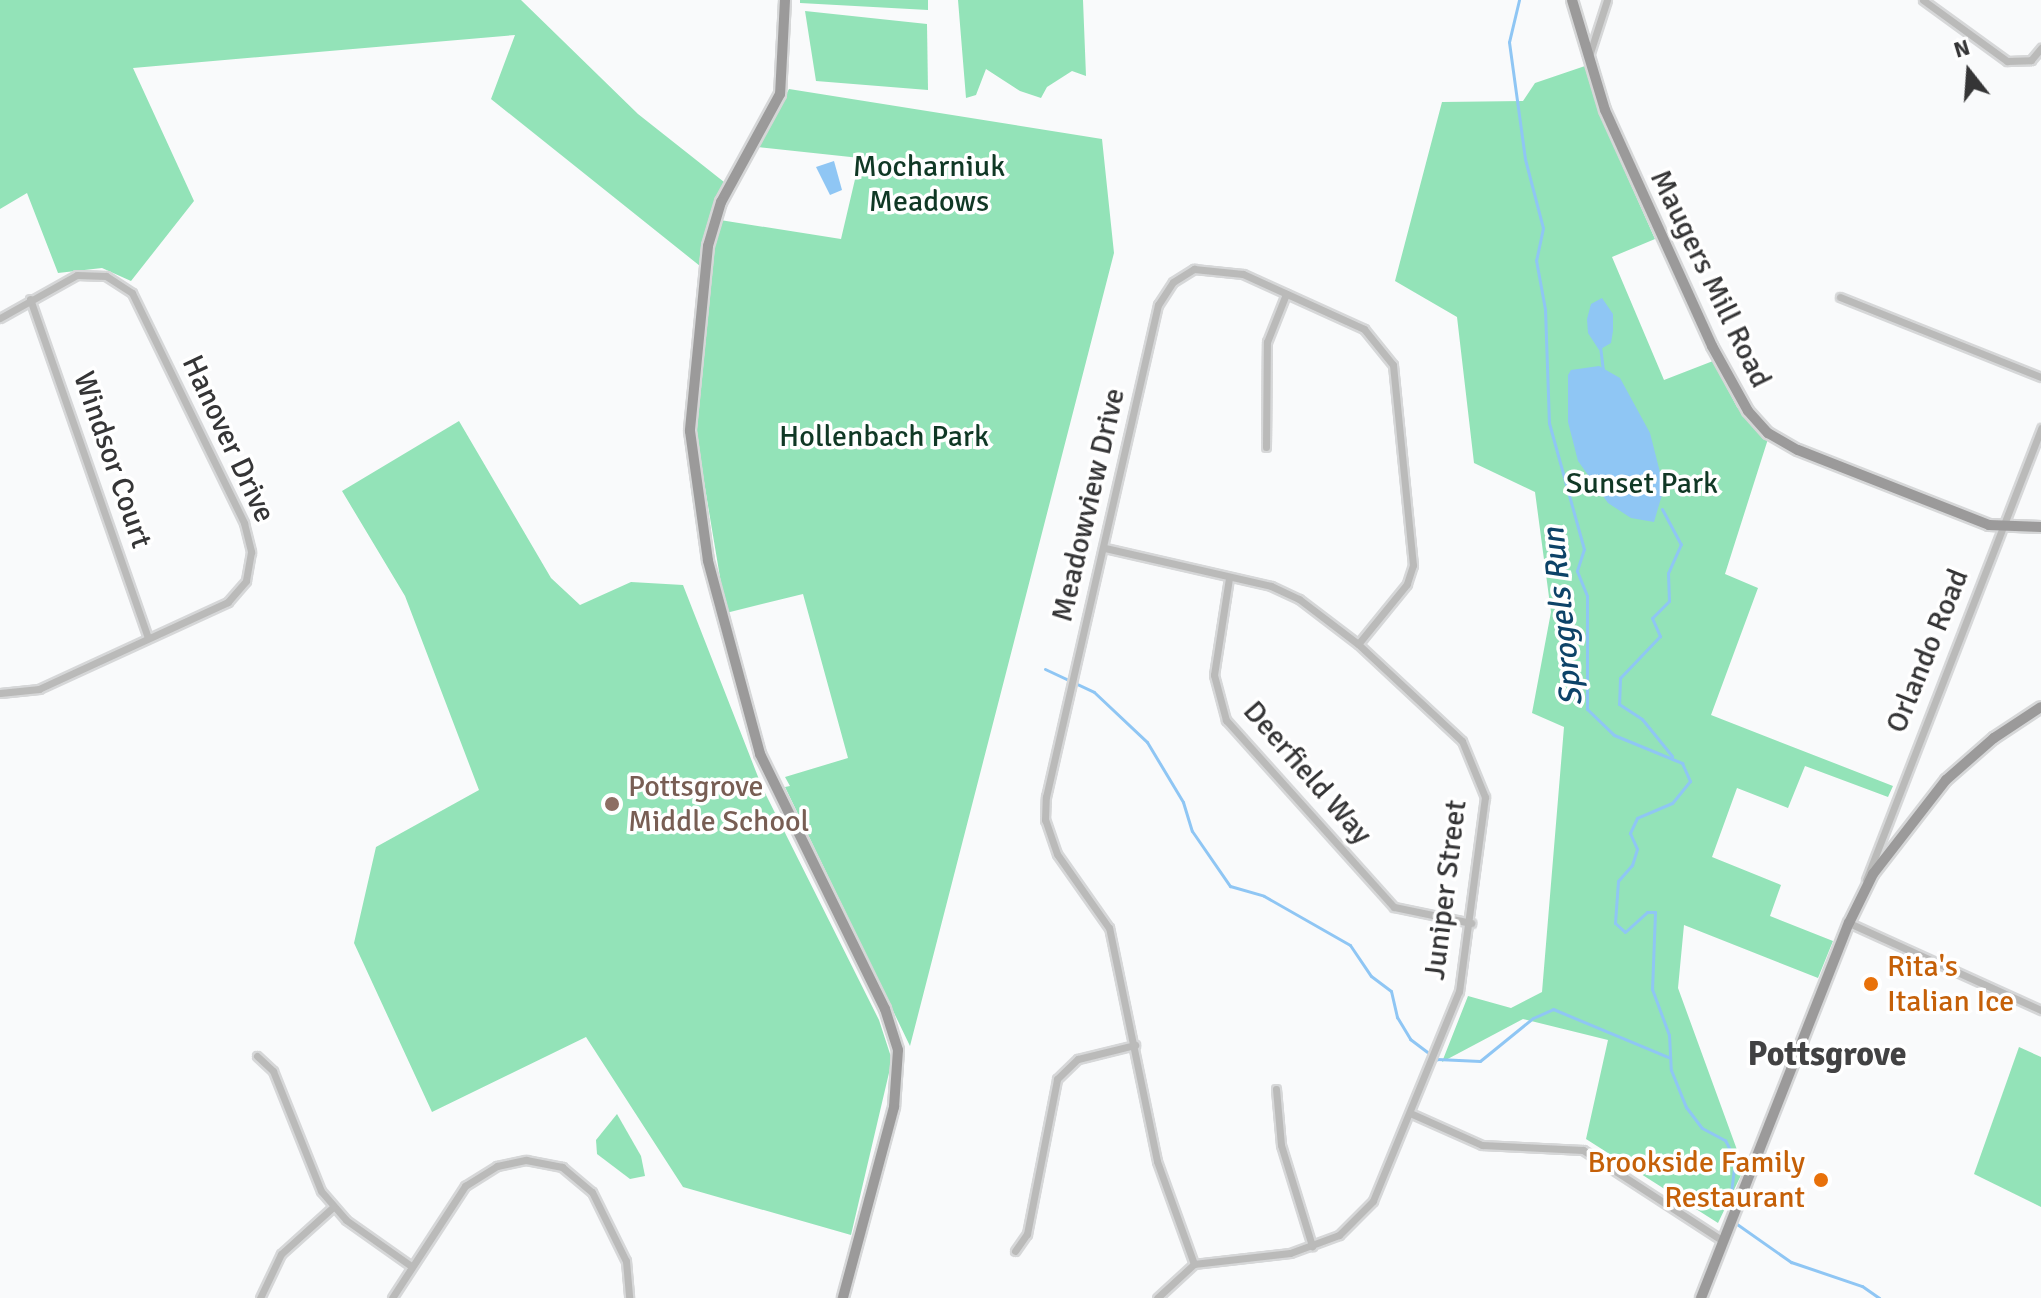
<!DOCTYPE html>
<style>
body{margin:0}
#map{position:relative;width:2041px;height:1298px;overflow:hidden;background:#f9fafb;font-family:Signika,sans-serif}
div>[style]{position:absolute}
.green>*{inset:0;background:#93e3b8}
.water>*{inset:0;background:#8fc6f4}
.stream>*{height:3px;margin:-1.5px;padding:0 1.5px;transform-origin:1.5px;border-radius:1.5px;background:#8fc6f4}
.roads{filter:drop-shadow(2px 0 #d6d7d8) drop-shadow(-2px 0 #d6d7d8) drop-shadow(0 2px #d6d7d8) drop-shadow(0 -2px #d6d7d8)}
.street>*{height:7px;margin:-3.5px;padding:0 3.5px;transform-origin:3.5px;border-radius:3.5px;background:#babab9}
.secondary>*{height:10px;margin:-5px;padding:0 5px;transform-origin:5px;border-radius:5px;background:#9b9a9a}
.dots>*{width:22px;height:22px;translate:-50% -50%;box-sizing:border-box;border:4px solid #fff;border-radius:50%}
span{translate:-50% -50%;white-space:nowrap;text-align:center;line-height:1.15;-webkit-text-stroke:7px #fff;paint-order:stroke}
.park-label{font-size:30px;color:#103825}
.street-label{font-size:30px;color:#353536}
.education-label{font-size:30px;color:#785e54}
.left{translate:0 -50%;text-align:left}
.food-label{font-size:30px;color:#c56008}
.right{translate:-100% -50%;text-align:right}
.water-label{font-size:32px;color:#0d4368;font-style:italic}
.quarter-label{font-size:34px;color:#424243;font-weight:700}
.north{position:absolute;left:1929px;top:32px;width:80px;height:80px;-webkit-text-stroke:6px #fff;paint-order:stroke;rotate:343deg;font-size:22px;font-weight:700;line-height:32px;text-align:center;color:#353536}
.north::after{content:'';display:block;margin:auto;width:28px;height:36px;background:#353536;clip-path:polygon(50% 0,100% 100%,50% 72%,0 100%)}
</style>
<div id="map">
<div class="green">
<div style="clip-path:polygon(0 0,521px 0,638px 114px,724px 182px,712px 210px,700px 266px,491px 99px,515px 35px,133px 68px,194px 201px,131px 281px,102px 268px,58px 273px,27px 193px,0 209px)"></div>
<div style="clip-path:polygon(800px 0,928px 0,928px 10px,800px 3px)"></div>
<div style="clip-path:polygon(958px 0,1083px 0,1086px 76px,1072px 71px,1047px 87px,1041px 98px,1020px 91px,986px 69px,976px 95px,966px 98px)"></div>
<div style="clip-path:polygon(805px 11px,927px 24px,928px 90px,816px 81px)"></div>
<div style="clip-path:polygon(1585px 66px,1600px 115px,1655px 239px,1612px 257px,1664px 380px,1713px 361px,1737px 407px,1768px 439px,1725px 574px,1758px 588px,1711px 715px,1893px 786px,1888px 797px,1805px 766px,1788px 808px,1737px 788px,1712px 857px,1781px 885px,1770px 916px,1833px 941px,1818px 978px,1684px 925px,1678px 988px,1744px 1169px,1718px 1223px,1586px 1139px,1608px 1040px,1523px 1019px,1442px 1062px,1468px 996px,1511px 1008px,1542px 992px,1564px 727px,1532px 713px,1551px 612px,1535px 492px,1474px 463px,1457px 317px,1395px 281px,1442px 102px,1523px 101px,1535px 83px)"></div>
<div style="clip-path:polygon(789px 89px,1102px 139px,1114px 253px,910px 1046px,785px 787px,790px 786px,785px 777px,848px 758px,803px 594px,726px 613px,695px 428px,709px 274px,720px 220px,841px 239px,860px 158px,758px 147px)"></div>
<div style="clip-path:polygon(459px 421px,551px 578px,580px 605px,631px 582px,683px 585px,762px 787px,879px 1020px,892px 1060px,851px 1235px,683px 1187px,586px 1037px,432px 1112px,354px 943px,376px 847px,479px 790px,405px 596px,342px 491px)"></div>
<div style="clip-path:polygon(2019px 1047px,2041px 1057px,2041px 1207px,1974px 1174px)"></div>
<div style="clip-path:polygon(617px 1114px,641px 1156px,645px 1176px,630px 1179px,597px 1154px,596px 1140px)"></div>
</div>
<div class="water">
<div style="clip-path:polygon(834px 161px,842px 190px,830px 195px,816px 167px)"></div>
<div style="clip-path:polygon(1602px 298px,1613px 314px,1613px 331px,1611px 343px,1599px 350px,1588px 333px,1587px 319px,1591px 304px)"></div>
<div style="clip-path:polygon(1599px 366px,1620px 378px,1650px 433px,1664px 488px,1654px 522px,1631px 518px,1608px 503px,1578px 461px,1568px 422px,1568px 375px,1571px 370px)"></div>
</div>
<div class="stream">
<div style="left:1519px;top:0;width:43px;rotate:103.4deg"></div>
<div style="left:1509px;top:42px;width:118px;rotate:82.2deg"></div>
<div style="left:1525px;top:159px;width:71px;rotate:75.4deg"></div>
<div style="left:1543px;top:228px;width:33px;rotate:102deg"></div>
<div style="left:1536px;top:260px;width:50px;rotate:79.6deg"></div>
<div style="left:1545px;top:309px;width:114px;rotate:88deg"></div>
<div style="left:1549px;top:423px;width:131px;rotate:74.5deg"></div>
<div style="left:1584px;top:549px;width:23px;rotate:108deg"></div>
<div style="left:1577px;top:571px;width:27px;rotate:68deg"></div>
<div style="left:1587px;top:596px;width:113px;rotate:90deg"></div>
<div style="left:1587px;top:709px;width:37px;rotate:44deg"></div>
<div style="left:1614px;top:735px;width:74px;rotate:22.4deg"></div>
<div style="left:1682px;top:763px;width:20px;rotate:66deg"></div>
<div style="left:1690px;top:781px;width:28px;rotate:129deg"></div>
<div style="left:1672px;top:803px;width:38px;rotate:157deg"></div>
<div style="left:1637px;top:818px;width:17px;rotate:115deg"></div>
<div style="left:1630px;top:833px;width:17px;rotate:66deg"></div>
<div style="left:1637px;top:849px;width:17px;rotate:107deg"></div>
<div style="left:1632px;top:865px;width:21px;rotate:131deg"></div>
<div style="left:1618px;top:881px;width:42px;rotate:94.1deg"></div>
<div style="left:1615px;top:923px;width:13px;rotate:42deg"></div>
<div style="left:1625px;top:932px;width:30px;rotate:-42deg"></div>
<div style="left:1647px;top:912px;width:8px"></div>
<div style="left:1655px;top:912px;width:77px;rotate:92.2deg"></div>
<div style="left:1652px;top:989px;width:49px;rotate:69.7deg"></div>
<div style="left:1669px;top:1035px;width:35px;rotate:87deg"></div>
<div style="left:1671px;top:1070px;width:40px;rotate:68deg"></div>
<div style="left:1686px;top:1107px;width:26px;rotate:53deg"></div>
<div style="left:1702px;top:1128px;width:26px;rotate:28deg"></div>
<div style="left:1725px;top:1140px;width:22px;rotate:63deg"></div>
<div style="left:1735px;top:1160px;width:57px;rotate:97deg"></div>
<div style="left:1600px;top:346px;width:24px;rotate:83deg"></div>
<div style="left:1662px;top:509px;width:40px;rotate:62deg"></div>
<div style="left:1681px;top:544px;width:32px;rotate:114deg"></div>
<div style="left:1668px;top:573px;width:28px;rotate:88deg"></div>
<div style="left:1669px;top:601px;width:24px;rotate:135deg"></div>
<div style="left:1652px;top:618px;width:20px;rotate:66deg"></div>
<div style="left:1660px;top:636px;width:58px;rotate:133.6deg"></div>
<div style="left:1620px;top:678px;width:26px;rotate:92deg"></div>
<div style="left:1619px;top:704px;width:27px;rotate:33deg"></div>
<div style="left:1642px;top:719px;width:48px;rotate:51deg"></div>
<div style="left:1045px;top:669px;width:54px;rotate:25.1deg"></div>
<div style="left:1094px;top:692px;width:73px;rotate:43.3deg"></div>
<div style="left:1147px;top:742px;width:70px;rotate:59deg"></div>
<div style="left:1183px;top:802px;width:30px;rotate:73deg"></div>
<div style="left:1192px;top:831px;width:67px;rotate:55.4deg"></div>
<div style="left:1230px;top:886px;width:35px;rotate:16deg"></div>
<div style="left:1264px;top:896px;width:99px;rotate:29.7deg"></div>
<div style="left:1350px;top:945px;width:37px;rotate:56deg"></div>
<div style="left:1371px;top:976px;width:25px;rotate:37deg"></div>
<div style="left:1391px;top:991px;width:27px;rotate:77deg"></div>
<div style="left:1397px;top:1017px;width:26px;rotate:59deg"></div>
<div style="left:1410px;top:1039px;width:34px;rotate:37deg"></div>
<div style="left:1437px;top:1059px;width:43px;rotate:2.7deg"></div>
<div style="left:1480px;top:1061px;width:68px;rotate:-39.1deg"></div>
<div style="left:1533px;top:1018px;width:22px;rotate:-24deg"></div>
<div style="left:1553px;top:1009px;width:125px;rotate:22.7deg"></div>
<div style="left:1734px;top:1222px;width:70px;rotate:35.1deg"></div>
<div style="left:1791px;top:1262px;width:75px;rotate:18.7deg"></div>
<div style="left:1862px;top:1286px;width:21px;rotate:35deg"></div>
</div>
<div class="roads">
<div class="street">
<div style="left:1923px;top:0;width:104px;rotate:36deg"></div>
<div style="left:2007px;top:61px;width:24px;rotate:-2deg"></div>
<div style="left:2031px;top:60px;width:16px;rotate:-50deg"></div>
<div style="left:1589px;top:56px;width:59px;rotate:-72.2deg"></div>
<div style="left:1840px;top:297px;width:216px;rotate:21.7deg"></div>
<div style="left:30px;top:299px;width:358px;rotate:70.8deg"></div>
<div style="left:0;top:318px;width:88px;rotate:-29.2deg"></div>
<div style="left:77px;top:275px;width:29px;rotate:2deg"></div>
<div style="left:106px;top:276px;width:31px;rotate:33deg"></div>
<div style="left:132px;top:293px;width:256px;rotate:64deg"></div>
<div style="left:244px;top:523px;width:30px;rotate:76deg"></div>
<div style="left:251px;top:552px;width:29px;rotate:100deg"></div>
<div style="left:246px;top:581px;width:28px;rotate:131deg"></div>
<div style="left:228px;top:602px;width:208px;rotate:155.3deg"></div>
<div style="left:39px;top:689px;width:39px;rotate:174deg"></div>
<div style="left:1266px;top:447px;width:105px;rotate:-89.5deg"></div>
<div style="left:1267px;top:342px;width:52px;rotate:-68.4deg"></div>
<div style="left:1105px;top:548px;width:170px;rotate:12.9deg"></div>
<div style="left:1271px;top:586px;width:31px;rotate:25deg"></div>
<div style="left:1299px;top:599px;width:74px;rotate:37.3deg"></div>
<div style="left:1358px;top:644px;width:142px;rotate:43deg"></div>
<div style="left:1462px;top:741px;width:61px;rotate:67.7deg"></div>
<div style="left:1485px;top:797px;width:196px;rotate:97.6deg"></div>
<div style="left:1459px;top:991px;width:227px;rotate:112.3deg"></div>
<div style="left:1373px;top:1201px;width:48px;rotate:135deg"></div>
<div style="left:1339px;top:1235px;width:52px;rotate:159.8deg"></div>
<div style="left:1290px;top:1253px;width:97px;rotate:173.5deg"></div>
<div style="left:1194px;top:1264px;width:50px;rotate:137.4deg"></div>
<div style="left:1229px;top:578px;width:98px;rotate:98.8deg"></div>
<div style="left:1214px;top:675px;width:47px;rotate:75.1deg"></div>
<div style="left:1226px;top:720px;width:251px;rotate:48.1deg"></div>
<div style="left:1394px;top:907px;width:79px;rotate:11.7deg"></div>
<div style="left:1866px;top:880px;width:485px;rotate:-68.8deg"></div>
<div style="left:1849px;top:923px;width:211px;rotate:24.4deg"></div>
<div style="left:257px;top:1056px;width:22px;rotate:43deg"></div>
<div style="left:273px;top:1071px;width:129px;rotate:68.2deg"></div>
<div style="left:321px;top:1191px;width:38px;rotate:49deg"></div>
<div style="left:346px;top:1220px;width:80px;rotate:35.3deg"></div>
<div style="left:1276px;top:1089px;width:56px;rotate:84.9deg"></div>
<div style="left:1281px;top:1145px;width:106px;rotate:72.9deg"></div>
<div style="left:1410px;top:1113px;width:79px;rotate:24deg"></div>
<div style="left:1482px;top:1145px;width:101px;rotate:2.8deg"></div>
<div style="left:1583px;top:1150px;width:167px;rotate:33deg"></div>
<div style="left:1015px;top:1251px;width:21px;rotate:-55deg"></div>
<div style="left:1027px;top:1234px;width:158px;rotate:-79deg"></div>
<div style="left:1057px;top:1079px;width:29px;rotate:-44deg"></div>
<div style="left:1078px;top:1059px;width:59px;rotate:-13.8deg"></div>
<div style="left:1194px;top:1264px;width:109px;rotate:-109.8deg"></div>
<div style="left:1157px;top:1161px;width:238px;rotate:-101.6deg"></div>
<div style="left:1109px;top:928px;width:90px;rotate:-125.1deg"></div>
<div style="left:1057px;top:854px;width:36px;rotate:-109deg"></div>
<div style="left:1045px;top:820px;width:23px;rotate:-88deg"></div>
<div style="left:1046px;top:797px;width:505px;rotate:-77.18deg"></div>
<div style="left:1158px;top:305px;width:27px;rotate:-57deg"></div>
<div style="left:1173px;top:282px;width:25px;rotate:-32deg"></div>
<div style="left:1194px;top:269px;width:49px;rotate:5.8deg"></div>
<div style="left:1243px;top:274px;width:133px;rotate:24.4deg"></div>
<div style="left:1364px;top:329px;width:46px;rotate:51.1deg"></div>
<div style="left:1393px;top:365px;width:201px;rotate:84.3deg"></div>
<div style="left:1413px;top:565px;width:20px;rotate:108deg"></div>
<div style="left:1407px;top:584px;width:77px;rotate:129.2deg"></div>
<div style="left:260px;top:1298px;width:49px;rotate:-64.5deg"></div>
<div style="left:281px;top:1254px;width:70px;rotate:-42.1deg"></div>
<div style="left:392px;top:1298px;width:134px;rotate:-56.9deg"></div>
<div style="left:465px;top:1186px;width:38px;rotate:-32deg"></div>
<div style="left:497px;top:1166px;width:30px;rotate:-12deg"></div>
<div style="left:526px;top:1160px;width:37px;rotate:11deg"></div>
<div style="left:562px;top:1167px;width:39px;rotate:40deg"></div>
<div style="left:592px;top:1192px;width:77px;rotate:63.8deg"></div>
<div style="left:626px;top:1261px;width:37px;rotate:85deg"></div>
</div>
<div class="secondary">
<div style="left:785px;top:0;width:94px;rotate:93deg"></div>
<div style="left:780px;top:94px;width:123px;rotate:118.6deg"></div>
<div style="left:721px;top:202px;width:46px;rotate:106.5deg"></div>
<div style="left:708px;top:246px;width:186px;rotate:95.6deg"></div>
<div style="left:690px;top:431px;width:131px;rotate:82.1deg"></div>
<div style="left:708px;top:561px;width:200px;rotate:74.9deg"></div>
<div style="left:760px;top:754px;width:284px;rotate:63.9deg"></div>
<div style="left:885px;top:1009px;width:43px;rotate:72.4deg"></div>
<div style="left:898px;top:1050px;width:57px;rotate:94deg"></div>
<div style="left:894px;top:1107px;width:198px;rotate:105deg"></div>
<div style="left:1572px;top:0;width:115px;rotate:73.3deg"></div>
<div style="left:1605px;top:110px;width:259px;rotate:65.6deg"></div>
<div style="left:1712px;top:346px;width:74px;rotate:61deg"></div>
<div style="left:1748px;top:411px;width:30px;rotate:48deg"></div>
<div style="left:1768px;top:433px;width:34px;rotate:30deg"></div>
<div style="left:1798px;top:450px;width:205px;rotate:21.4deg"></div>
<div style="left:1989px;top:525px;width:52px;rotate:2.2deg"></div>
<div style="left:1701px;top:1298px;width:403px;rotate:-68.5deg"></div>
<div style="left:1849px;top:923px;width:55px;rotate:-63.9deg"></div>
<div style="left:1873px;top:874px;width:119px;rotate:-52.2deg"></div>
<div style="left:1946px;top:780px;width:64px;rotate:-41.2deg"></div>
<div style="left:1994px;top:738px;width:56px;rotate:-33.4deg"></div>
</div>
</div>
<div class="dots">
<div style="left:612px;top:804px;background:#8d6e63"></div>
<div style="left:1871px;top:984px;background:#e8710a"></div>
<div style="left:1821px;top:1180px;background:#e8710a"></div>
</div>
<div class="park-label">
<span style="left:929px;top:184px">Mocharniuk<br>Meadows</span>
<span style="left:884px;top:437px">Hollenbach Park</span>
<span style="left:1642px;top:484px">Sunset Park</span>
</div>
<div class="street-label">
<span style="left:1710px;top:279px;rotate:64deg">Maugers Mill Road</span>
<span style="left:228px;top:439px;rotate:65deg">Hanover Drive</span>
<span style="left:112px;top:460px;rotate:71deg">Windsor Court</span>
<span style="left:1089px;top:505px;rotate:-77deg">Meadowview Drive</span>
<span style="left:1928px;top:651px;rotate:-68deg">Orlando Road</span>
<span style="left:1307px;top:773px;rotate:49deg">Deerfield Way</span>
<span style="left:1446px;top:890px;rotate:-83deg">Juniper Street</span>
</div>
<div class="education-label">
<span class="left" style="left:628px;top:804px">Pottsgrove<br>Middle School</span>
</div>
<div class="food-label">
<span class="left" style="left:1887px;top:984px">Rita's<br>Italian Ice</span>
<span class="right" style="left:1805px;top:1180px">Brookside Family<br>Restaurant</span>
</div>
<div class="water-label">
<span style="left:1563px;top:617px;rotate:-96deg">Sprogels Run</span>
</div>
<div class="quarter-label">
<span style="left:1827px;top:1055px">Pottsgrove</span>
</div>
<div class="north">N</div>
</div>
